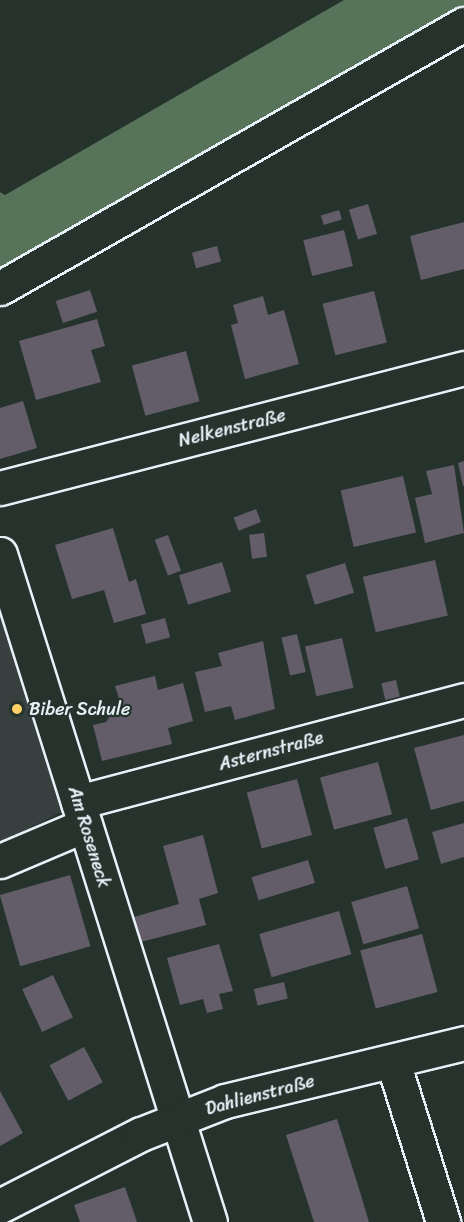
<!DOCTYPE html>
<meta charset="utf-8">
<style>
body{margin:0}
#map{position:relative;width:464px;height:1222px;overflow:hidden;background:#26332d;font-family:Sriracha,sans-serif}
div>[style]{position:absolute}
.built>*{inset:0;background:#38403f}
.green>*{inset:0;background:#57735a}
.building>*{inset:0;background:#625d68;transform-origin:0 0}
.roads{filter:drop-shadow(2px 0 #e8f1f8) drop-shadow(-2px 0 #e8f1f8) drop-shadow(0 2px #e8f1f8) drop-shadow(0 -2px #e8f1f8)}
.minor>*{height:33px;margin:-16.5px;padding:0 16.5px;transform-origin:16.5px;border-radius:16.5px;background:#26332d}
.dots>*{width:16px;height:16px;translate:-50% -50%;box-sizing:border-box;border:3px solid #26332d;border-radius:50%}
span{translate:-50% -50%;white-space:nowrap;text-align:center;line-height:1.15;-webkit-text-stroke:4.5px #26332d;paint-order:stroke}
.street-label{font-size:18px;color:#e8f1f8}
.poi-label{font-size:18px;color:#e8f1f8}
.left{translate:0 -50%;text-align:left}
</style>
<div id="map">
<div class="built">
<div style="clip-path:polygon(0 608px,67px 809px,0 843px)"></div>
</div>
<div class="green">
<div style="clip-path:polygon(344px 0,464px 0,464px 24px,0 288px,0 192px,5px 195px)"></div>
</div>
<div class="building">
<div style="left:368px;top:204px;width:31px;height:20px;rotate:73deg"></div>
<div style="left:339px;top:210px;width:10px;height:19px;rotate:73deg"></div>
<div style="clip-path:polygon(464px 222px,464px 269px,421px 280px,410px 236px)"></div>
<div style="left:344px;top:230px;width:37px;height:42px;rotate:76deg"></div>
<div style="left:217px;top:246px;width:16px;height:26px;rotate:75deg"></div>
<div style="left:90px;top:290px;width:23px;height:36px;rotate:72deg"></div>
<div style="left:374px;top:291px;width:53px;height:53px;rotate:76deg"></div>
<div style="clip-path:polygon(263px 296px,268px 315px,284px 310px,299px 364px,245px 379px,231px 325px,238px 323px,233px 305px)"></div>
<div style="clip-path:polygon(97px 319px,105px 346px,91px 350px,101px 382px,36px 400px,19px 341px)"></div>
<div style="left:186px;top:351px;width:52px;height:56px;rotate:75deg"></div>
<div style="clip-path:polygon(23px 401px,37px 448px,0 459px,0 408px)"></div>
<div style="clip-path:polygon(464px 461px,464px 486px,463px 486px,458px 463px)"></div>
<div style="clip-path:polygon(454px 465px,464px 533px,425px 543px,415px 498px,432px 494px,426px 471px)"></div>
<div style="left:403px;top:476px;width:58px;height:64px;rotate:77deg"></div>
<div style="left:256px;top:509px;width:14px;height:24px;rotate:69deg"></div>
<div style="clip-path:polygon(113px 528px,129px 582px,136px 579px,146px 614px,114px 623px,104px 590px,72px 599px,55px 545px)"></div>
<div style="left:264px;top:533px;width:24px;height:15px;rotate:83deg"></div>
<div style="left:168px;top:535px;width:38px;height:14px;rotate:70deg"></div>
<div style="left:435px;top:560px;width:57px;height:74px;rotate:77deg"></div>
<div style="left:222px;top:562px;width:31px;height:45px;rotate:73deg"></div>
<div style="left:345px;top:563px;width:31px;height:41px;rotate:73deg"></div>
<div style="left:165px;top:618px;width:20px;height:25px;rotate:75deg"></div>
<div style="left:297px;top:634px;width:39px;height:16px;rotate:77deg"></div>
<div style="left:342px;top:638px;width:51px;height:38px;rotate:77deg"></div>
<div style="clip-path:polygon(263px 641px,275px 709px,235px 720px,231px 706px,205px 712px,195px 672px,222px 666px,218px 653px)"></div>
<div style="clip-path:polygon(155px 676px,158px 690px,183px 683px,193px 721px,168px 728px,172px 744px,102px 761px,93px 725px,106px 722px,120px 702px,115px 686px)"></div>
<div style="left:396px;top:680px;width:17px;height:15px;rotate:77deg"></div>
<div style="clip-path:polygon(464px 735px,464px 801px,431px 810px,414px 748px)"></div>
<div style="left:378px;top:762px;width:54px;height:60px;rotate:75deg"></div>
<div style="left:297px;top:779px;width:58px;height:52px;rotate:75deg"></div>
<div style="left:407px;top:818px;width:43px;height:35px;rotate:74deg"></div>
<div style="clip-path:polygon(464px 823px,464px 857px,441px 864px,432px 832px)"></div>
<div style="clip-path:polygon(203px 835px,218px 893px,199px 899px,206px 925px,141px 942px,134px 917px,179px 904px,163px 846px)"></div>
<div style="left:308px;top:860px;width:24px;height:59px;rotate:73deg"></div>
<div style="left:70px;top:875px;width:74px;height:73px;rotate:74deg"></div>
<div style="left:407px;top:886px;width:44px;height:58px;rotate:74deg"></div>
<div style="left:339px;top:911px;width:45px;height:83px;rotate:74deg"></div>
<div style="left:422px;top:934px;width:60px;height:64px;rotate:75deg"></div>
<div style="clip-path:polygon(219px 944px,233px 991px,219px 994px,223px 1009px,207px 1013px,203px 999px,180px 1005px,167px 958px)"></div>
<div style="left:53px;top:975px;width:47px;height:34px;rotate:65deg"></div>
<div style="left:284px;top:982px;width:17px;height:31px;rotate:77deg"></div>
<div style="left:84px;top:1047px;width:40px;height:39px;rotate:62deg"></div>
<div style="clip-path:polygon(0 1091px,23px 1133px,0 1146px)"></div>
<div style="clip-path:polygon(337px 1119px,360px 1192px,369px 1222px,314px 1222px,286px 1135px)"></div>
<div style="clip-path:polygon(125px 1187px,137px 1222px,80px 1222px,74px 1205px)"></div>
</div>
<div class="roads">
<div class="minor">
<div style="left:0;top:288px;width:534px;rotate:-29.64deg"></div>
<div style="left:0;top:488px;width:479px;rotate:-14.5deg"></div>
<div style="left:0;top:554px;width:700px;rotate:72.55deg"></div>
<div style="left:78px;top:802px;width:399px;rotate:-14.8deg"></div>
<div style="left:0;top:861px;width:92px;rotate:-23deg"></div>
<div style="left:393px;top:1062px;width:168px;rotate:72.6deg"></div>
<div style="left:0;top:1206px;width:158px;rotate:-27.1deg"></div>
<div style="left:141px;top:1134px;width:90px;rotate:-21.4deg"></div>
<div style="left:225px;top:1101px;width:246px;rotate:-13.6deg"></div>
</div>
</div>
<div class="dots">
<div style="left:17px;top:709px;background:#ffd166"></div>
</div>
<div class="street-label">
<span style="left:232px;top:428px;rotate:-14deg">Nelkenstraße</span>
<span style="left:271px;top:751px;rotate:-15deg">Asternstraße</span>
<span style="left:89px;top:837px;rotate:73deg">Am Roseneck</span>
<span style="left:260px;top:1095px;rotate:-15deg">Dahlienstraße</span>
</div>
<div class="poi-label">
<span class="left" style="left:29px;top:709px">Biber Schule</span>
</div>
</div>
